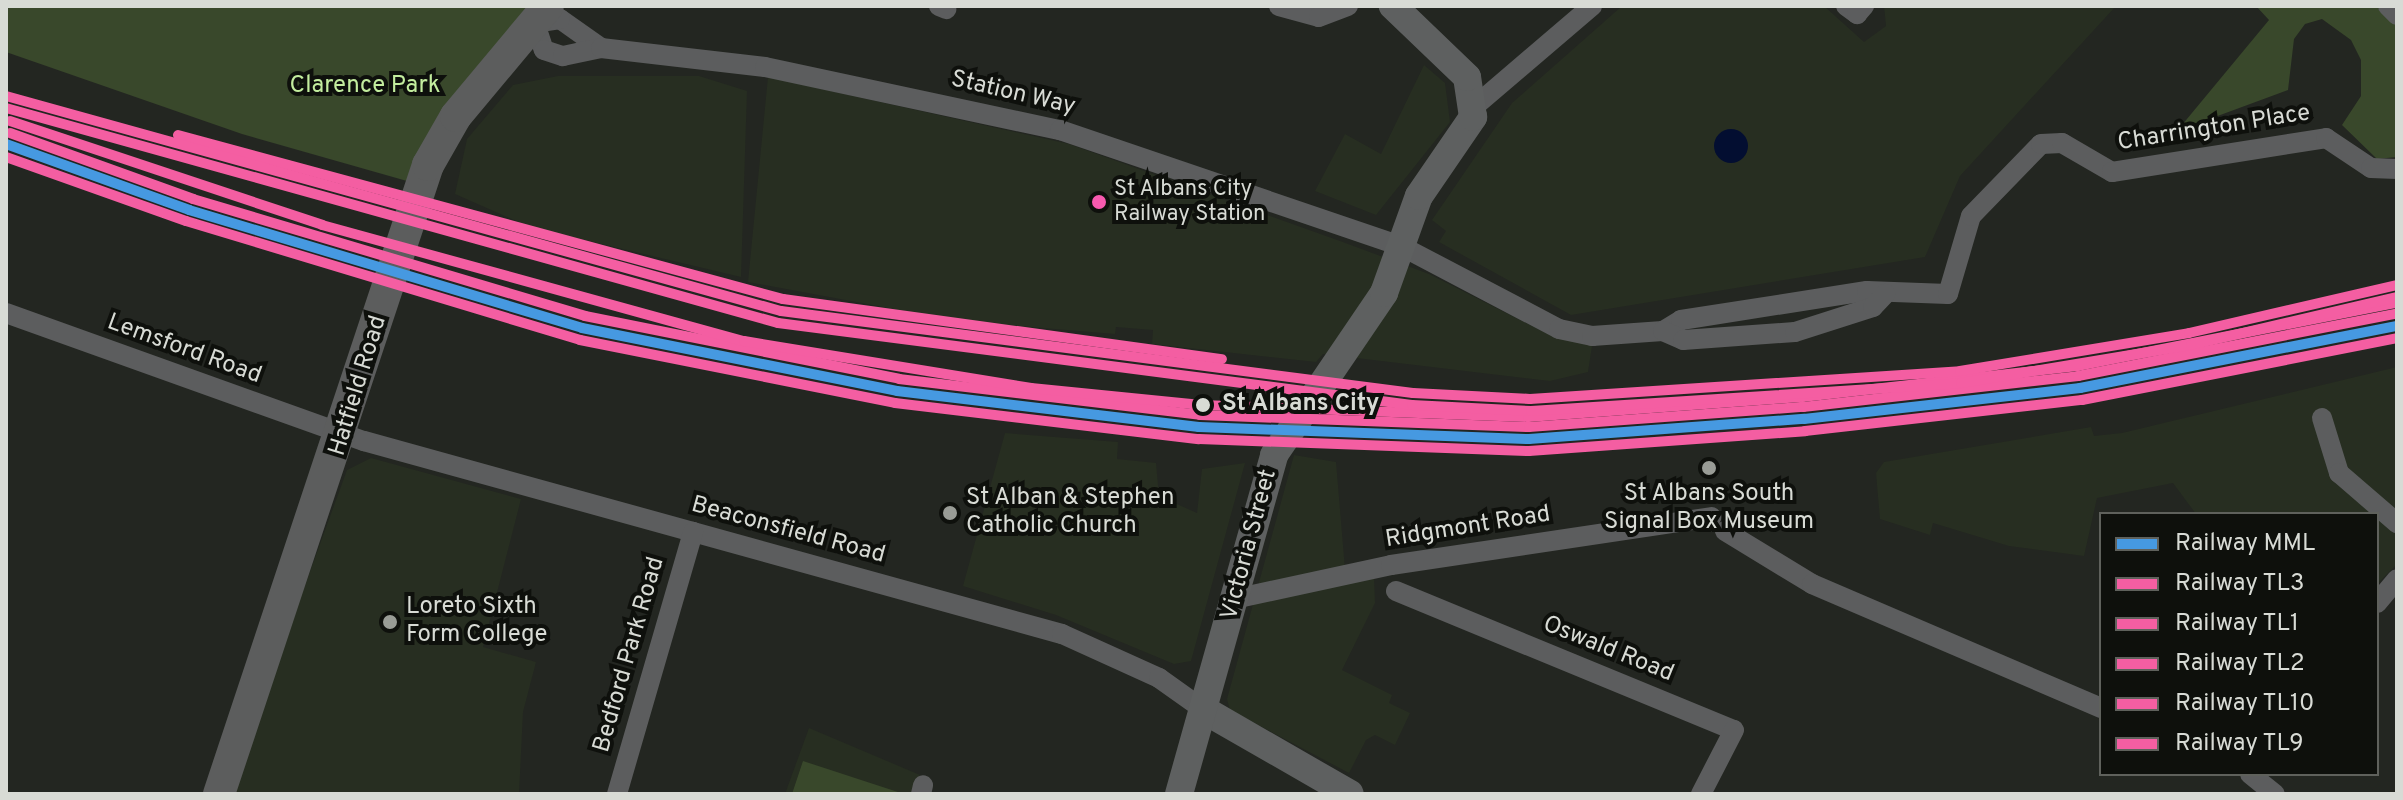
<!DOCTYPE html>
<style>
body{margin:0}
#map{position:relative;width:2403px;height:800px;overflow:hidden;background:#232621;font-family:Overpass,sans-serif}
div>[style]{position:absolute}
.built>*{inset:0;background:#272e21}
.green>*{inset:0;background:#39482b}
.water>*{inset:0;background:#030e31}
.round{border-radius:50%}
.minor>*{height:20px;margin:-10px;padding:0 10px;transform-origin:10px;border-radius:10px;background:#5c5d5e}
.secondary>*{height:28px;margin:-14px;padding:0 14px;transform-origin:14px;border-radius:14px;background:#5e6060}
.primary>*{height:32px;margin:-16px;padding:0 16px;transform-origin:16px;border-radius:16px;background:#5c5d5d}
.rail-1>*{height:10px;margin:-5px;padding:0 5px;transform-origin:5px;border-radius:5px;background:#4699e1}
.rail-2>*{height:10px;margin:-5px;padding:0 5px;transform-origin:5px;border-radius:5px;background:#f45ea2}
.rail-3>*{height:10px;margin:-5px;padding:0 5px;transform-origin:5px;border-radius:5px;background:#f45ea2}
.rail-4>*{height:10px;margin:-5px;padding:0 5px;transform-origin:5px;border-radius:5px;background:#f45ea2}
.rail-5>*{height:10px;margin:-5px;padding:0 5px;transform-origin:5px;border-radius:5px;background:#f45ea2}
.rail-6>*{height:10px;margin:-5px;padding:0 5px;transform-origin:5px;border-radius:5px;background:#f45ea2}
.dots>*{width:22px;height:22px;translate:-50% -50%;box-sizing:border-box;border:4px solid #0e100c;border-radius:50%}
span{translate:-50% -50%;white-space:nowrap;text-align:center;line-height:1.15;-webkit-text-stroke:8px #0e100c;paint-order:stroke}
.bus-label{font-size:22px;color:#d8dbd5}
.left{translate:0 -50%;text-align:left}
.park-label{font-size:24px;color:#c3ed9e}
.street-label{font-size:24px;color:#d8dbd5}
.stop-label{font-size:24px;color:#d8dbd5;font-weight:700}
.poi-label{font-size:24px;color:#d8dbd5}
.frame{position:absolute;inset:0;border:8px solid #d8dbd5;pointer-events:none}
.legend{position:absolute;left:2099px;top:512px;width:280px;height:264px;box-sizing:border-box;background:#0e100c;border:2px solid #5f615c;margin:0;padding:10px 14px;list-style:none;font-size:24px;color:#d8dbd5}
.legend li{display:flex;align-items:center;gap:16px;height:40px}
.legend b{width:40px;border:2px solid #5f615c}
</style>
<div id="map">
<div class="built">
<div style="clip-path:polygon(1622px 6px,1824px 6px,1864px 42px,1886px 26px,1884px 6px,2116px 6px,1960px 176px,1925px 257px,1571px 315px,1439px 242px,1446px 231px,1432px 220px,1512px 103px)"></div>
<div style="clip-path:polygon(1424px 65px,1445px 83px,1450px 122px,1376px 215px,1315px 191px,1345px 134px,1381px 154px)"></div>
<div style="clip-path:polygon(558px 76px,699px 76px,747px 91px,741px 277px,530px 227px,455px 194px,467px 139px,513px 85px)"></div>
<div style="clip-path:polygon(768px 77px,1069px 144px,1340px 241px,1429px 274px,1544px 332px,1592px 346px,1588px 372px,1550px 381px,1323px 354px,1316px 362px,1152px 344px,1153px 330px,1116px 327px,1115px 334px,959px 321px,748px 282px)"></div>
<div style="clip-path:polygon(2397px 367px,2397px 564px,2377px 584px,2377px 514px,2196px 514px,2173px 483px,2097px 498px,2084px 556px,2009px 546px,1933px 523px,1930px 535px,1880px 519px,1876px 473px,1884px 462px,2091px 427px,2094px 436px,2122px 433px)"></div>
<div style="clip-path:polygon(1005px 433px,1118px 442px,1117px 459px,1156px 463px,1159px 496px,1197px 513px,1202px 469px,1245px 463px,1191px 661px,1174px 664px,1056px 615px,963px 586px)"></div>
<div style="clip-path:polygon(1294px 455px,1336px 462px,1346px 581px,1374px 577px,1375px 603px,1342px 670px,1392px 695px,1389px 703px,1410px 713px,1395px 745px,1375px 735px,1366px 740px,1349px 773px,1230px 710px,1227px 699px)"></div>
<div style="clip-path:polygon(371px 458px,521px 499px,483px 647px,536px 662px,523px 712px,519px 794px,229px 794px,347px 470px)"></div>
<div style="clip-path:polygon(809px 728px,920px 775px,913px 794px,785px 794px)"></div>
</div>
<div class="green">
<div style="clip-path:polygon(6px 6px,532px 6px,414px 183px,242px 134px,6px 52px)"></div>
<div style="clip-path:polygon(2256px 6px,2376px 6px,2397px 26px,2397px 157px,2377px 159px,2342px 125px,2361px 96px,2361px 60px,2351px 40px,2322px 19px,2305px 24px,2294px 39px,2288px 90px,2177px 131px,2269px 20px)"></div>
<div style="clip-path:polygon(803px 761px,904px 794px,792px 794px)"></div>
</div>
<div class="water">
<div class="round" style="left:1714px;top:129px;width:34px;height:34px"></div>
</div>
<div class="minor">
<div style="left:939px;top:6px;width:8px;rotate:23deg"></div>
<div style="left:1279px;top:6px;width:41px;rotate:15.4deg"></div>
<div style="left:1319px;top:17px;width:31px;rotate:-21deg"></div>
<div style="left:1846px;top:6px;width:14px;rotate:36deg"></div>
<div style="left:1857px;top:14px;width:11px;rotate:-49deg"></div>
<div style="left:2388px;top:6px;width:13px;rotate:45deg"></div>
<div style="left:601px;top:48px;width:50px;rotate:-144.7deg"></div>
<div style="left:560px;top:19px;width:25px;rotate:171deg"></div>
<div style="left:535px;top:23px;width:28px;rotate:72deg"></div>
<div style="left:544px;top:50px;width:20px;rotate:18deg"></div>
<div style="left:563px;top:56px;width:39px;rotate:-12deg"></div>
<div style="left:601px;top:48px;width:165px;rotate:6.6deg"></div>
<div style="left:765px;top:67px;width:302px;rotate:12.1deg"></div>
<div style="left:1060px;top:130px;width:360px;rotate:18.8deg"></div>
<div style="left:1401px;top:246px;width:178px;rotate:27.7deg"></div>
<div style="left:1559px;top:329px;width:34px;rotate:12deg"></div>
<div style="left:1592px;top:336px;width:71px;rotate:-4deg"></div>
<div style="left:1663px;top:331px;width:21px;rotate:-31deg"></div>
<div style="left:1681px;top:320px;width:188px;rotate:-8.9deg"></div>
<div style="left:1867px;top:291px;width:81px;rotate:2.1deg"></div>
<div style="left:1948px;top:294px;width:81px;rotate:-73.6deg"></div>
<div style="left:1971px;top:216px;width:100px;rotate:-45.8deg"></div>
<div style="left:2041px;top:144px;width:21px;rotate:-3deg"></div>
<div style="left:2062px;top:143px;width:58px;rotate:30.1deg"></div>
<div style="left:2112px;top:172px;width:217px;rotate:-9deg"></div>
<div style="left:2326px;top:138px;width:54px;rotate:33.7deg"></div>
<div style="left:2371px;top:168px;width:26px;rotate:2deg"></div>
<div style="left:1475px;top:106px;width:154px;rotate:-40.5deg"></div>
<div style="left:6px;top:313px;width:380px;rotate:19.7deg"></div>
<div style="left:364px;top:441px;width:724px;rotate:15.46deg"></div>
<div style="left:1062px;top:634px;width:107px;rotate:24.4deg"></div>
<div style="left:1159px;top:678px;width:55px;rotate:35.4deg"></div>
<div style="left:1663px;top:331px;width:22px;rotate:24deg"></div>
<div style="left:1683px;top:340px;width:112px;rotate:-4.1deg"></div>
<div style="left:1795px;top:332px;width:82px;rotate:-17.8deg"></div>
<div style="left:1873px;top:307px;width:18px;rotate:-47deg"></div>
<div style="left:2322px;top:418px;width:58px;rotate:72.8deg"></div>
<div style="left:2339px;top:473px;width:77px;rotate:40.8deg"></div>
<div style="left:1725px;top:531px;width:102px;rotate:31.3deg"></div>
<div style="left:1812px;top:584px;width:314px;rotate:23.2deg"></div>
<div style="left:1396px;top:591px;width:365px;rotate:22.4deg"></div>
<div style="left:1734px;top:730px;width:72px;rotate:117.3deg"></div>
<div style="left:1234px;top:599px;width:161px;rotate:-12.2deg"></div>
<div style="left:1391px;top:565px;width:324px;rotate:-8.5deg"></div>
<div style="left:2377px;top:603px;width:31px;rotate:-50deg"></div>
<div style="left:2250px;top:774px;width:32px;rotate:39deg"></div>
<div style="left:617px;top:794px;width:273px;rotate:-73.8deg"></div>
<div style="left:921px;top:794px;width:9px;rotate:-77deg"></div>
</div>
<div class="secondary">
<div style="left:1204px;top:710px;width:168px;rotate:29.9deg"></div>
<div style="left:1179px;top:794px;width:352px;rotate:-74.3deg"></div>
<div style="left:1274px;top:455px;width:196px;rotate:-55.8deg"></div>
<div style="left:1384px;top:293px;width:103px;rotate:-70.2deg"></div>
<div style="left:1419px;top:196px;width:96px;rotate:-55.6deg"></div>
<div style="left:1473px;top:117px;width:40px;rotate:-98.5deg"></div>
<div style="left:1467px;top:77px;width:103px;rotate:-136.2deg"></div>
</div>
<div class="primary">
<div style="left:219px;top:794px;width:663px;rotate:-71.62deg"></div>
<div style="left:428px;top:165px;width:56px;rotate:-60.3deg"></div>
<div style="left:456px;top:116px;width:143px;rotate:-50.1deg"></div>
</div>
<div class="rail-1">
<div style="left:6px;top:144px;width:195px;rotate:19.8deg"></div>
<div style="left:189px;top:210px;width:410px;rotate:16.7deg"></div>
<div style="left:582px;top:328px;width:321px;rotate:11.3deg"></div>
<div style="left:897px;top:391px;width:304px;rotate:6.8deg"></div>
<div style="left:1199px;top:427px;width:330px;rotate:2.1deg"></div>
<div style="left:1529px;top:439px;width:276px;rotate:-4.2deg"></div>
<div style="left:1804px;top:419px;width:278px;rotate:-6.4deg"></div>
<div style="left:2080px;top:388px;width:323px;rotate:-11.1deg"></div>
</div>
<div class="rail-2">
<div style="left:6px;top:157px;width:191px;rotate:19.6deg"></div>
<div style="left:186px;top:221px;width:412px;rotate:16.8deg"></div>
<div style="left:580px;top:340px;width:321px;rotate:11.3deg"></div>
<div style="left:895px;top:403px;width:306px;rotate:6.8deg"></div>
<div style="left:1199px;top:439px;width:330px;rotate:2.1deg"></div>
<div style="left:1529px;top:451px;width:277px;rotate:-4.1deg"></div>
<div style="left:1805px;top:431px;width:279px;rotate:-6.4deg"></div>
<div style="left:2082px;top:400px;width:321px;rotate:-11.1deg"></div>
</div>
<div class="rail-3">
<div style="left:10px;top:133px;width:195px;rotate:19.8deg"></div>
<div style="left:193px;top:199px;width:409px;rotate:16.6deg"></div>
<div style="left:585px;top:316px;width:320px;rotate:11.3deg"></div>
<div style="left:899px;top:379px;width:303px;rotate:6.8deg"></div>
<div style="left:1200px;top:415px;width:329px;rotate:2.1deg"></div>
<div style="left:1529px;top:427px;width:275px;rotate:-4.2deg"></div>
<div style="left:1803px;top:407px;width:277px;rotate:-6.4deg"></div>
<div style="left:2078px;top:376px;width:323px;rotate:-11.1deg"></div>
<div style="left:178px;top:135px;width:627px;rotate:15.17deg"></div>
<div style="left:783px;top:299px;width:443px;rotate:7.8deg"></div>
</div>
<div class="rail-4">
<div style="left:10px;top:121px;width:329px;rotate:18.4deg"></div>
<div style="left:322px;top:225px;width:438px;rotate:15.4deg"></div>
<div style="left:744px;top:341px;width:291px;rotate:9.3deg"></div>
<div style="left:1031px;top:388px;width:171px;rotate:5.7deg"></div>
<div style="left:1201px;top:405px;width:327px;rotate:2.1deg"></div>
<div style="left:1528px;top:417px;width:275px;rotate:-4.2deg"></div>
<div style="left:1802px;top:397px;width:277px;rotate:-6.4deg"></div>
<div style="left:2077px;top:366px;width:324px;rotate:-11.2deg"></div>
</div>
<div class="rail-5">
<div style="left:6px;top:96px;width:804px;rotate:15.51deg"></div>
<div style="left:781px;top:311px;width:637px;rotate:7.39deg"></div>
<div style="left:1413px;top:393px;width:117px;rotate:2.9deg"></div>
<div style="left:1530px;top:399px;width:431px;rotate:-3.7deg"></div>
<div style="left:1960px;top:371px;width:232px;rotate:-9.4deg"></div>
<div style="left:2189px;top:333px;width:213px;rotate:-13deg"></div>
</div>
<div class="rail-6">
<div style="left:6px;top:108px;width:801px;rotate:15.56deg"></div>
<div style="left:778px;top:323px;width:639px;rotate:7.37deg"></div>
<div style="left:1412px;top:405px;width:119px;rotate:2.9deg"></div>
<div style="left:1531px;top:411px;width:431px;rotate:-3.7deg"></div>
<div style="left:1961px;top:383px;width:233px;rotate:-9.4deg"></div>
<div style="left:2191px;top:345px;width:212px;rotate:-13.1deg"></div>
</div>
<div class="dots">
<div style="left:1099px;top:202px;background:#f75aaf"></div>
<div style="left:1203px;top:405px;background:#d8dbd5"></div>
<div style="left:1709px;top:468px;background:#999c96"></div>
<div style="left:950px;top:513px;background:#999c96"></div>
<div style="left:390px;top:622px;background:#999c96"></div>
</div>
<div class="bus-label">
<span class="left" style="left:1114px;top:202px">St Albans City<br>Railway Station</span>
</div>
<div class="park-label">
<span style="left:365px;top:87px">Clarence Park</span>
</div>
<div class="street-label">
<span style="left:1013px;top:94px;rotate:13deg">Station Way</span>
<span style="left:2214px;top:129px;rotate:-9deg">Charrington Place</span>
<span style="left:184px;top:350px;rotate:20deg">Lemsford Road</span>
<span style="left:359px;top:386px;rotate:-73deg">Hatfield Road</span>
<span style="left:1468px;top:528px;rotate:-9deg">Ridgmont Road</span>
<span style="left:788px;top:531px;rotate:15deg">Beaconsfield Road</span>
<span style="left:1250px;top:545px;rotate:-75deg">Victoria Street</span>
<span style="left:1608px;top:650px;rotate:22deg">Oswald Road</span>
<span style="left:630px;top:655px;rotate:-74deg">Bedford Park Road</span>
</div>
<div class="stop-label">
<span class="left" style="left:1222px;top:405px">St Albans City</span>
</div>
<div class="poi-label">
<span style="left:1709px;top:509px">St Albans South<br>Signal Box Museum</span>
<span class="left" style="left:966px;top:513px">St Alban &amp; Stephen<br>Catholic Church</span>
<span class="left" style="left:406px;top:622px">Loreto Sixth<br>Form College</span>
</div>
<div class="frame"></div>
<ul class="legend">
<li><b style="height:10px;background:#4699e1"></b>Railway MML</li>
<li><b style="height:10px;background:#f45ea2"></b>Railway TL3</li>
<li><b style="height:10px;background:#f45ea2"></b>Railway TL1</li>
<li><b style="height:10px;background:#f45ea2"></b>Railway TL2</li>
<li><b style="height:10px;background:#f45ea2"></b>Railway TL10</li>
<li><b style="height:10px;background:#f45ea2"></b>Railway TL9</li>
</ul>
</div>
